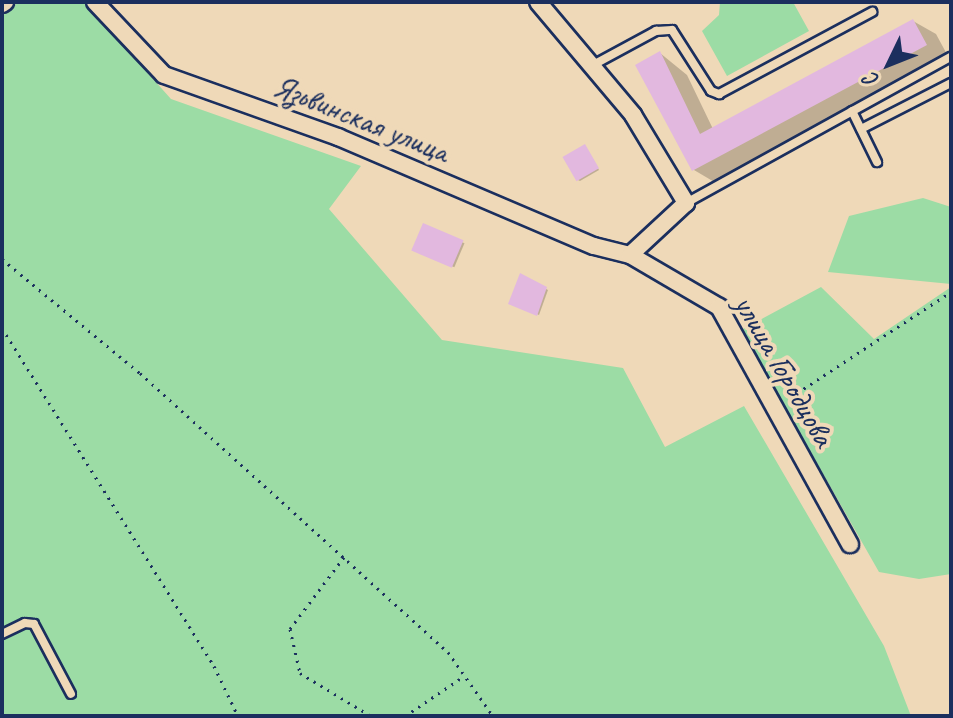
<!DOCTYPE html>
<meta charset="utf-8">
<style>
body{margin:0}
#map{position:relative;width:953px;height:718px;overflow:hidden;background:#efd9b8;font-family:Caveat,sans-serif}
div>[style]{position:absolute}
.green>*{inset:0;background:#9cdca5}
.shadow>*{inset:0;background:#0003;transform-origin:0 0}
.building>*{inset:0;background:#e2b8df;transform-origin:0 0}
.path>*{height:3px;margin-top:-1.5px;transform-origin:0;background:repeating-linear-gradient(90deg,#1b2f5e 0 2px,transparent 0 8px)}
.roads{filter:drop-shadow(2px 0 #1b2f5e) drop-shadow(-2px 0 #1b2f5e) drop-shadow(0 2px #1b2f5e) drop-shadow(0 -2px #1b2f5e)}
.lane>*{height:8px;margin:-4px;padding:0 4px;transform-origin:4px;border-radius:4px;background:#efd9b8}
.street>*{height:16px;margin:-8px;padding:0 8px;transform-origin:8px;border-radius:8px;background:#efd9b8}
span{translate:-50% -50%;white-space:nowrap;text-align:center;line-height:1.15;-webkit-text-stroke:8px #efd9b8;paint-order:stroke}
.street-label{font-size:32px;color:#1b2f5e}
.frame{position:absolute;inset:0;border:4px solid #1b2f5e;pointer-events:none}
.north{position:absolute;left:849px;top:24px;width:80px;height:80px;-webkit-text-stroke:6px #efd9b8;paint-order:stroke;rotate:227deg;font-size:22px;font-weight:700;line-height:32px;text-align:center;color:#1b2f5e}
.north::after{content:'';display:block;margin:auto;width:28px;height:36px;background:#1b2f5e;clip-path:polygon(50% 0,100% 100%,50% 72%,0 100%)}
</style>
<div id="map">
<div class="green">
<div style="clip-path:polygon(20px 2px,84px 2px,171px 99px,361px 166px,329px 209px,442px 340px,623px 368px,665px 447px,744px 406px,884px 646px,911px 716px,2px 716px,2px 12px)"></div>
<div style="clip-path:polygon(720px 2px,793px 2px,809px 31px,727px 76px,702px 31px,719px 15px)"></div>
<div style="clip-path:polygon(923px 198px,951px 207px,951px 284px,828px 272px,849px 216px)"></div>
<div style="clip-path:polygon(821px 287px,874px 339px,951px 287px,951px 574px,919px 579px,879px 572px,741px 330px)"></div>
</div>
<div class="shadow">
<div style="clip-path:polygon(913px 21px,936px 34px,949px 58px,716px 183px,694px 170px,660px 53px,687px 75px,713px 129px)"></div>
<div style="clip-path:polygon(585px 146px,599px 170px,580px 181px,578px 180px)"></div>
<div style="left:424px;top:226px;width:44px;height:26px;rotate:23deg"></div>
<div style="clip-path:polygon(521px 276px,548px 290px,539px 315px,511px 303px)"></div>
</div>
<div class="building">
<div style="clip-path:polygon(913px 19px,927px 45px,692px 171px,635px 65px,660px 51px,700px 134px)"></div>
<div style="left:585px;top:144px;width:28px;height:26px;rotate:60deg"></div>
<div style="left:423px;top:223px;width:44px;height:30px;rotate:23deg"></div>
<div style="clip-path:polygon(520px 273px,547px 287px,537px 316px,508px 304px)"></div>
</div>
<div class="path">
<div style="left:2px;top:259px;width:179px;rotate:39.6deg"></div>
<div style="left:140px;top:373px;width:416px;rotate:42.2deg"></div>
<div style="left:448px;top:652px;width:78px;rotate:54.9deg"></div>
<div style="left:2px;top:328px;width:399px;rotate:57.9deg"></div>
<div style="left:214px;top:666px;width:55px;rotate:64.4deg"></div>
<div style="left:785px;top:392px;width:12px;rotate:5deg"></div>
<div style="left:797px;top:393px;width:184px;rotate:-33.3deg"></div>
<div style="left:344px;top:557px;width:90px;rotate:126.9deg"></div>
<div style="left:290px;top:629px;width:45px;rotate:77.2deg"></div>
<div style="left:300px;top:673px;width:83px;rotate:31.2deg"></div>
<div style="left:405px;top:716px;width:71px;rotate:-34.1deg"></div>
</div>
<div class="roads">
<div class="lane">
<div style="left:593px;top:65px;width:72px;rotate:-28.4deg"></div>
<div style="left:656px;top:31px;width:16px;rotate:-4deg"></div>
<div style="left:672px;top:30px;width:72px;rotate:57.4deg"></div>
<div style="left:711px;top:91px;width:9px;rotate:21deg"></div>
<div style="left:719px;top:94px;width:174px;rotate:-28.2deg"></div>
<div style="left:852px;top:111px;width:57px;rotate:63.9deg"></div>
<div style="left:861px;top:129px;width:101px;rotate:-27.1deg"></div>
<div style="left:686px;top:203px;width:303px;rotate:-28.9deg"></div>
<div style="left:2px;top:634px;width:25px;rotate:-26deg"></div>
<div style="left:25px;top:623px;width:9px;rotate:6deg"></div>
<div style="left:34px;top:624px;width:79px;rotate:62.1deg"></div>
</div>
<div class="street">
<div style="left:95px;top:2px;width:100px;rotate:46.6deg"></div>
<div style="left:164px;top:75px;width:185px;rotate:19.6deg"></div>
<div style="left:338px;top:137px;width:278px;rotate:23.1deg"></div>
<div style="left:594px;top:246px;width:37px;rotate:14deg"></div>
<div style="left:538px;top:2px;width:148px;rotate:49.9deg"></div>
<div style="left:633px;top:115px;width:103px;rotate:58.9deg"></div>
<div style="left:686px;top:203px;width:76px;rotate:137.1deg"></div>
<div style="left:630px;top:255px;width:103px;rotate:30.3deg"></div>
<div style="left:719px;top:307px;width:271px;rotate:61.1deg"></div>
<div style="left:2px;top:4px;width:4px;rotate:-34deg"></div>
</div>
</div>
<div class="street-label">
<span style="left:361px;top:119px;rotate:22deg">Язьвинская улица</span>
<span style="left:784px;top:371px;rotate:60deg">улица Городцова</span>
</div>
<div class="frame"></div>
<div class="north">С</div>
</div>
